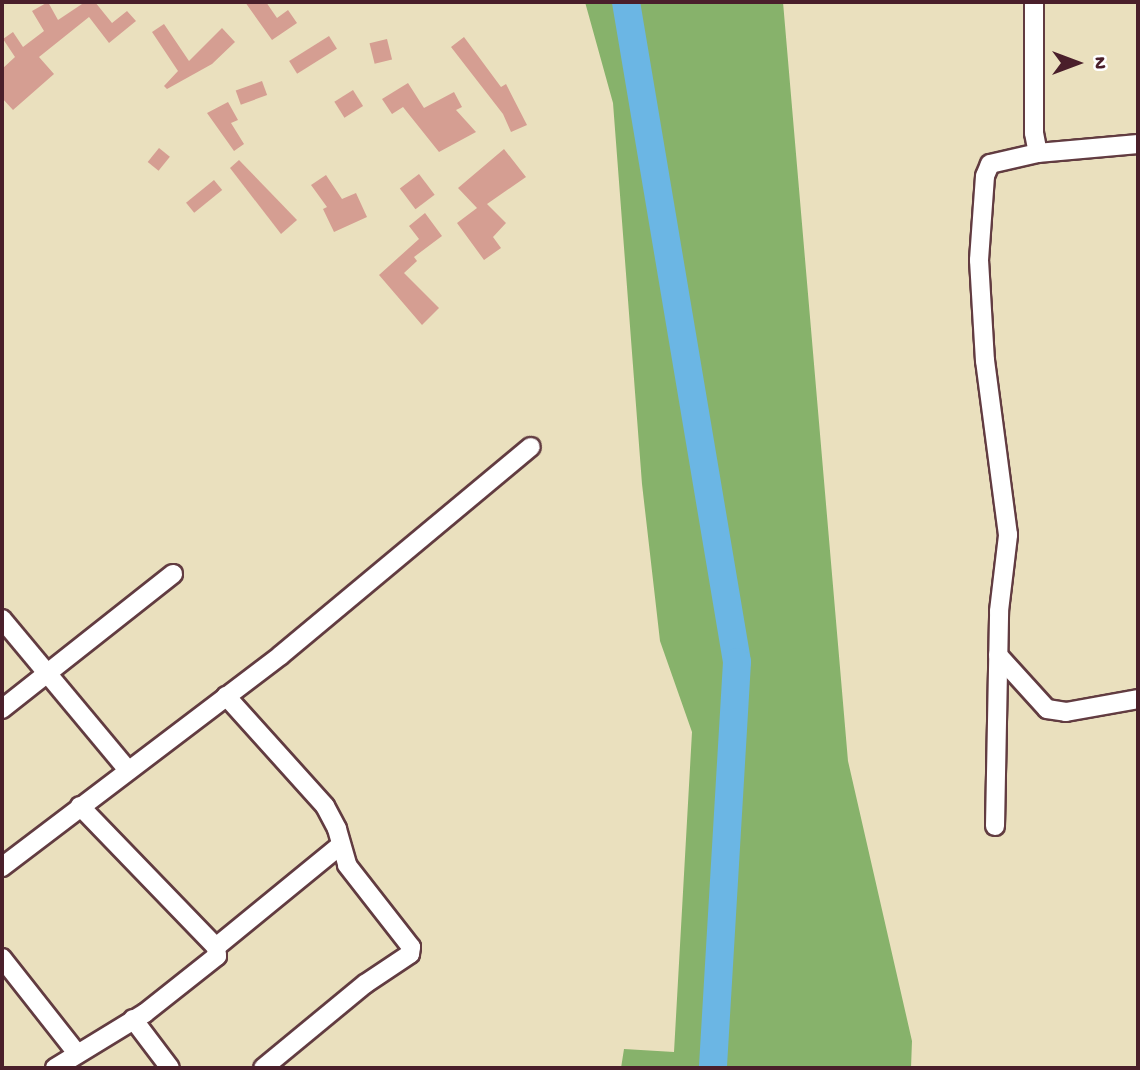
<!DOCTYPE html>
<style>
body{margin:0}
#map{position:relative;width:1140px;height:1070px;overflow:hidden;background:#eae0be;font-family:"Gochi Hand",sans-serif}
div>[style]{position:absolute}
.forest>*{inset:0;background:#87b26b}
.river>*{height:28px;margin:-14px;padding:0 14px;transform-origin:14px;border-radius:14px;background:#6bb6e4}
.building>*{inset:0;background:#d59e92;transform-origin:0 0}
.roads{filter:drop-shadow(2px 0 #623c41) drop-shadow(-2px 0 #623c41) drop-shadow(0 2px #623c41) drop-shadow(0 -2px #623c41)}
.minor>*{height:18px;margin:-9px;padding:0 9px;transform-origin:9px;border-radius:9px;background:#fff}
span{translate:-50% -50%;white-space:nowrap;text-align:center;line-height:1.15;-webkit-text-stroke:5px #fff;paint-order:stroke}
.frame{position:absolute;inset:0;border:4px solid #4a1f2b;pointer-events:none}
.north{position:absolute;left:1042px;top:28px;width:70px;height:70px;-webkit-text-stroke:5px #fff;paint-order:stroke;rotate:90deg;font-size:19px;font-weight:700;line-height:28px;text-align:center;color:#4a1f2b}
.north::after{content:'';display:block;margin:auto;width:24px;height:32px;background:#4a1f2b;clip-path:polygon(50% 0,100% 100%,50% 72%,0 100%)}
</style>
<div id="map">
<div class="forest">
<div style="clip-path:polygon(585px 2px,783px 2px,848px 761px,912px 1041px,911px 1068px,621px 1068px,624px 1049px,674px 1052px,692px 732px,660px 641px,642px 484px,613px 103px)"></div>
</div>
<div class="river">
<div style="left:626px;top:2px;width:669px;rotate:80.45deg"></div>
<div style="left:737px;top:662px;width:407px;rotate:93.4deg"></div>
</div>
<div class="building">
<div style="clip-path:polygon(48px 2px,58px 20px,85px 2px,95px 2px,112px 23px,127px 11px,136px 21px,109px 43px,89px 17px,39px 57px,54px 74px,13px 110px,2px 98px,2px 69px,15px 57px,3px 39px,13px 32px,23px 47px,44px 31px,32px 11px)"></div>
<div style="clip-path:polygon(245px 2px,266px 2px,277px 18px,288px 10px,297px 23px,272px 40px)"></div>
<div style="clip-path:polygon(164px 24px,189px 61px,222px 28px,235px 42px,212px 64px,167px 89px,164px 86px,178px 71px,152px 32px)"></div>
<div style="left:329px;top:36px;width:15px;height:47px;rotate:58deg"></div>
<div style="clip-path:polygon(464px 37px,501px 87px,506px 84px,527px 125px,511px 132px,503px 114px,451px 47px)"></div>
<div style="left:387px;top:39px;width:21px;height:18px;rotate:76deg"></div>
<div style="left:262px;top:81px;width:15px;height:28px;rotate:70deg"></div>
<div style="clip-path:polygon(408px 83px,424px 108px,454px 92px,462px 107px,456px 110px,476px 132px,439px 152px,403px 107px,392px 114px,382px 99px)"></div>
<div style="left:353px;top:90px;width:19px;height:22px;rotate:58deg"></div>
<div style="clip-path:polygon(228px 102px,238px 120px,231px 123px,244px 144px,234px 151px,207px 113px)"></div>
<div style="left:159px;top:148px;width:14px;height:18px;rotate:39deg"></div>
<div style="clip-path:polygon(504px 149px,526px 177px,487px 204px,506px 223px,493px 237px,501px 248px,484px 260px,457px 223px,477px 208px,458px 188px)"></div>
<div style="clip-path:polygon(239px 160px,297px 220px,281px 234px,230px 168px)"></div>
<div style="left:419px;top:174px;width:26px;height:24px;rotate:53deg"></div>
<div style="clip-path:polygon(326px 175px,342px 199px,356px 193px,367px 217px,334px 232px,323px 209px,327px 207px,311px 185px)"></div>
<div style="left:214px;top:180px;width:13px;height:36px;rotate:51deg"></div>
<div style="clip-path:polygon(425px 213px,442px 236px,414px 257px,417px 261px,404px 273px,439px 308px,422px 325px,379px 275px,419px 239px,409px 226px)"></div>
</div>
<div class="roads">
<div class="minor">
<div style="left:1034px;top:2px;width:131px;rotate:90deg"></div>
<div style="left:1034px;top:133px;width:20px;rotate:79deg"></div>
<div style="left:1038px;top:153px;width:100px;rotate:-5.1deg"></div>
<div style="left:2px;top:619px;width:195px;rotate:50.2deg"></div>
<div style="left:998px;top:655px;width:73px;rotate:47.8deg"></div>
<div style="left:1047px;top:709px;width:19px;rotate:9deg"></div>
<div style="left:1066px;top:712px;width:73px;rotate:-10.2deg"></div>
<div style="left:226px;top:696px;width:148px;rotate:48deg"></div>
<div style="left:325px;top:806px;width:26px;rotate:62deg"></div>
<div style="left:337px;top:829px;width:37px;rotate:74deg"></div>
<div style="left:347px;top:865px;width:104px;rotate:52deg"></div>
<div style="left:411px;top:947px;width:7px;rotate:98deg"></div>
<div style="left:410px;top:954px;width:54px;rotate:146.3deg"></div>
<div style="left:365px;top:984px;width:132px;rotate:140.5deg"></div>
<div style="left:2px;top:709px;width:218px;rotate:-38.3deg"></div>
<div style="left:995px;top:826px;width:215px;rotate:-88.9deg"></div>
<div style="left:999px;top:611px;width:77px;rotate:-83.2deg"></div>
<div style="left:1008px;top:535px;width:176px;rotate:-97.5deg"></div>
<div style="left:985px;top:361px;width:101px;rotate:-93.4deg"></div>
<div style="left:979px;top:260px;width:84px;rotate:-85.9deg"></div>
<div style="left:985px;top:176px;width:13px;rotate:-67deg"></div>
<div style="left:990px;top:164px;width:49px;rotate:-12.9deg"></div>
<div style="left:2px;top:867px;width:350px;rotate:-37.2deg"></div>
<div style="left:281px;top:655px;width:325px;rotate:-39.8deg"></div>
<div style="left:216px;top:947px;width:158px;rotate:-39.3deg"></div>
<div style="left:2px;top:958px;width:120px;rotate:51.8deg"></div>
<div style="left:133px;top:1019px;width:61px;rotate:52.9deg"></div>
<div style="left:55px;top:1068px;width:105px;rotate:-31.4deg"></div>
<div style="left:145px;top:1013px;width:92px;rotate:-38.4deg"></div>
<div style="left:217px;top:956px;width:9px;rotate:-96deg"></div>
<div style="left:216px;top:947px;width:196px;rotate:-134deg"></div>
</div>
</div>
<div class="frame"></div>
<div class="north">N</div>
</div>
